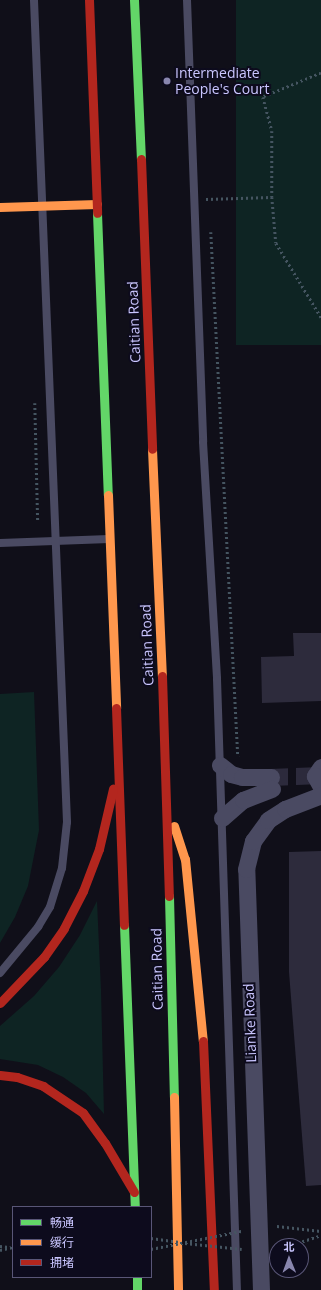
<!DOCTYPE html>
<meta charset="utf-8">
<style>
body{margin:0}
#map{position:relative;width:321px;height:1290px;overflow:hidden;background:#100f19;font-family:"Open Sans","Noto Sans SC",sans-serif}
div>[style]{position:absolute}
.green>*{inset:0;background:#0e2423;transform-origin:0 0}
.building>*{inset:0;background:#2d2b3c}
.street-tunnel>*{height:17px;margin-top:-8.5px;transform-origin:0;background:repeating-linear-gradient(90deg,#2c2a3c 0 17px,transparent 0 25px)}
.path>*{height:2.5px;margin-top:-1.25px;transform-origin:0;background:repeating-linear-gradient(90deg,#455561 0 2px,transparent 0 5px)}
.lane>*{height:8px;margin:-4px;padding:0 4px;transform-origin:4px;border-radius:4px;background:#4a4a62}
.street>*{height:17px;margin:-8.5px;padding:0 8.5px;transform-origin:8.5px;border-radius:8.5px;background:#4a4a62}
.fast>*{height:9px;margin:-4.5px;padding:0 4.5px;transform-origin:4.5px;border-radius:4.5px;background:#63d668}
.slow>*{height:9px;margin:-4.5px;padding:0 4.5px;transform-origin:4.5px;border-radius:4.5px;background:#ff974d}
.jam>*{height:9px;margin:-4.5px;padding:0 4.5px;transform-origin:4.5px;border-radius:4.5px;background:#b3261e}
.path-bridge>*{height:2.5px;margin-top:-1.25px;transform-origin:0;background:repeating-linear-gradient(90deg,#455561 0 2px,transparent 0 5px)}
.street-bridge>*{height:17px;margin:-8.5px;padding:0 8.5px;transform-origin:8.5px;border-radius:8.5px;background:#4a4a62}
.dots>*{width:11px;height:11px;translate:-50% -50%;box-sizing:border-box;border:2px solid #0d0b1d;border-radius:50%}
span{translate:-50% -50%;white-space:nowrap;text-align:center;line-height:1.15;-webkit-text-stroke:4px #0d0b1d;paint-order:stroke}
.poi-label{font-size:14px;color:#cac6ff}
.left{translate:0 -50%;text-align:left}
.street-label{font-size:14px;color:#cac6ff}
.legend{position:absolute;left:12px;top:1206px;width:140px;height:72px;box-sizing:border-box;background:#0d0b1d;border:1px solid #595677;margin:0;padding:5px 7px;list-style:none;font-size:12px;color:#cac6ff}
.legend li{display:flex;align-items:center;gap:8px;height:20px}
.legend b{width:20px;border:1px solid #595677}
.north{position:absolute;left:269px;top:1238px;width:40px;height:40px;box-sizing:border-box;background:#0d0b1d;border:1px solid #595677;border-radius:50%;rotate:359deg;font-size:11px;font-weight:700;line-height:16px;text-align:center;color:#cac6ff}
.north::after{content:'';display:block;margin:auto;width:14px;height:18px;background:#8986ae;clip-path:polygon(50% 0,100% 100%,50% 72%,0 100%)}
</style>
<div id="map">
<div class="green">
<div style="left:236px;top:0;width:85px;height:345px"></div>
<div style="clip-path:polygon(34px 692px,39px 830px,28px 886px,15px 917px,0 943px,0 694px)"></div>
<div style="clip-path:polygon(97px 901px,101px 990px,104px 1114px,86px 1093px,63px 1077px,38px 1065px,0 1059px,0 1026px,34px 996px,59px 967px,80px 935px)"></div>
</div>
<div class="building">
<div style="clip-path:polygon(293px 633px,321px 633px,321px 701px,262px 703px,261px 657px,294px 656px)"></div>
<div style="clip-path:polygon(321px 851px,321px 1185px,306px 1186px,289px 972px,289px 852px)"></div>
</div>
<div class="street-tunnel">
<div style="left:271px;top:777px;width:50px;rotate:-2.3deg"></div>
</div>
<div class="path">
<div style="left:321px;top:73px;width:63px;rotate:157.5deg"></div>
<div style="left:263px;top:97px;width:35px;rotate:75deg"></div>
<div style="left:272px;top:131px;width:66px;rotate:90deg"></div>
<div style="left:272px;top:197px;width:46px;rotate:85deg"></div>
<div style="left:276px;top:243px;width:87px;rotate:58.7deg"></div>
<div style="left:206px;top:199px;width:66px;rotate:-1.7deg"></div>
<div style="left:211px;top:232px;width:525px;rotate:87.05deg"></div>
<div style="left:35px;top:403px;width:119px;rotate:88.6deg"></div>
<div style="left:0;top:1246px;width:9px;rotate:6deg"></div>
<div style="left:288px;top:1246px;width:35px;rotate:-18deg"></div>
<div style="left:0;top:1250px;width:13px;rotate:-13deg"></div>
</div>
<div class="lane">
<div style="left:187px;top:0;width:442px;rotate:87.9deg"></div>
<div style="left:203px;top:442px;width:237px;rotate:86.6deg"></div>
<div style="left:217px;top:679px;width:611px;rotate:88.13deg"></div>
<div style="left:0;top:543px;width:109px;rotate:-2.1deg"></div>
<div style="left:0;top:973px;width:60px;rotate:-50.4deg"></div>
<div style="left:38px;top:927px;width:23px;rotate:-59deg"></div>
<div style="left:50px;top:907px;width:41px;rotate:-72.9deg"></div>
<div style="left:62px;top:868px;width:46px;rotate:-83.8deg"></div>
<div style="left:67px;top:822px;width:823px;rotate:-92.3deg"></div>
</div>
<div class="street">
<div style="left:220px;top:765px;width:14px;rotate:39deg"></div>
<div style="left:231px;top:774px;width:11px;rotate:15deg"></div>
<div style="left:242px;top:777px;width:29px"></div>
<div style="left:321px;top:767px;width:11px;rotate:124deg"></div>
<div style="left:315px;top:776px;width:13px;rotate:61deg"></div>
<div style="left:222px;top:818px;width:28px;rotate:-41deg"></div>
<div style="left:243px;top:800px;width:31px;rotate:-21deg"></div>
</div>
<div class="fast">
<div style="left:134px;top:0;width:159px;rotate:87.5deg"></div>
<div style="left:97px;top:213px;width:282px;rotate:87.8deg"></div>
<div style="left:169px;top:896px;width:201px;rotate:88.6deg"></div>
<div style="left:124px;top:925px;width:282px;rotate:87.8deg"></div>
<div style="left:137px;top:1277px;width:13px;rotate:90deg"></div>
</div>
<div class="slow">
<div style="left:0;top:207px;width:97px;rotate:-1.8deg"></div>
<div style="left:152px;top:449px;width:227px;rotate:87.5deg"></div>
<div style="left:108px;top:495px;width:213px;rotate:87.8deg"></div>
<div style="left:174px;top:826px;width:35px;rotate:72deg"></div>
<div style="left:185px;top:859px;width:183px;rotate:84.4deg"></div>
<div style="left:174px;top:1097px;width:193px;rotate:88.8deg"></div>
</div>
<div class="jam">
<div style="left:89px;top:0;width:213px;rotate:87.8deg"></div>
<div style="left:141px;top:159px;width:290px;rotate:87.8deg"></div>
<div style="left:162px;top:676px;width:220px;rotate:88.2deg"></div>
<div style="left:116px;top:708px;width:217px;rotate:87.9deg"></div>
<div style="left:0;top:1003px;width:64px;rotate:-46.3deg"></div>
<div style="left:44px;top:957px;width:35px;rotate:-55deg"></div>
<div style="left:64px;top:928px;width:42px;rotate:-62.8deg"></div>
<div style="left:83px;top:891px;width:45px;rotate:-69.1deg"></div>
<div style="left:99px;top:849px;width:62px;rotate:-76.9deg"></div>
<div style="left:203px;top:1041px;width:249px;rotate:87.5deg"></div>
<div style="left:0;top:1075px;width:17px;rotate:7deg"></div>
<div style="left:17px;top:1077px;width:28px;rotate:19deg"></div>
<div style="left:43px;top:1086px;width:48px;rotate:34deg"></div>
<div style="left:83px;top:1113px;width:37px;rotate:54deg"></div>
<div style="left:105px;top:1143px;width:57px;rotate:59.4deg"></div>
</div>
<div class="path-bridge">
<div style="left:277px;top:1226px;width:44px;rotate:6.5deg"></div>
<div style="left:151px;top:1238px;width:29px;rotate:8deg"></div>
<div style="left:185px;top:1243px;width:57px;rotate:6deg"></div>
<div style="left:151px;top:1249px;width:92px;rotate:-11.3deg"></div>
</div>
<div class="street-bridge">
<div style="left:261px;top:1290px;width:421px;rotate:-92deg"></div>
<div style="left:246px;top:869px;width:29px;rotate:-76deg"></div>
<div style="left:253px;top:841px;width:26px;rotate:-54deg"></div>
<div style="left:268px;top:820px;width:20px;rotate:-33deg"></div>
<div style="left:285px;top:809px;width:39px;rotate:-21deg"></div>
</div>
<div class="dots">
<div style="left:167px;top:81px;background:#8986ae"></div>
</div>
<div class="poi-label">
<span class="left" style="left:175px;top:81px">Intermediate<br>People's Court</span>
</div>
<div class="street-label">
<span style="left:134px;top:322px;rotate:-92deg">Caitian Road</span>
<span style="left:147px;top:645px;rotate:-92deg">Caitian Road</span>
<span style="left:157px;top:969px;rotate:-91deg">Caitian Road</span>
<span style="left:250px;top:1023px;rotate:-92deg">Lianke Road</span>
</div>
<ul class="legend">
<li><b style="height:5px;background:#63d668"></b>畅通</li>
<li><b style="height:5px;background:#ff974d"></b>缓行</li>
<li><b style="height:5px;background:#b3261e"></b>拥堵</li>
</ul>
<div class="north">北</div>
</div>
